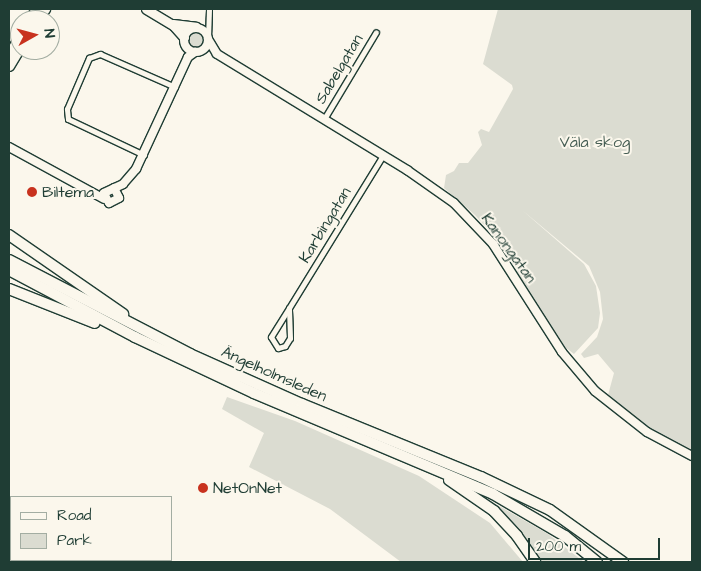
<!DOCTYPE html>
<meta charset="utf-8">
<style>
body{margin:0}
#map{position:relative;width:701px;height:571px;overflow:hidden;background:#fbf7ec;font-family:"Architects Daughter",sans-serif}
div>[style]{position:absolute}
.green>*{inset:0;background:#dbdcd1}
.round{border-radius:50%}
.roads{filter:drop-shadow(1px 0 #1f3d34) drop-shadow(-1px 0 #1f3d34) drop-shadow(0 1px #1f3d34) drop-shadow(0 -1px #1f3d34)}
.street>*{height:5px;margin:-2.5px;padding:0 2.5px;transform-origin:2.5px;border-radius:2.5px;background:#fbf7ec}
.secondary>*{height:8px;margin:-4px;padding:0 4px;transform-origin:4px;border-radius:4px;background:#fbf7ec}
.secondary>.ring{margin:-4px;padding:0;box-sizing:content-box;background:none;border:8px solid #fbf7ec;border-radius:50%}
.primary>*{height:9px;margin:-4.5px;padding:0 4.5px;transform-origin:4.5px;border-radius:4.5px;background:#fbf7ec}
.highway>*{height:10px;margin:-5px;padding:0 5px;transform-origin:5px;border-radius:5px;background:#fbf7ec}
.dots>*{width:14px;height:14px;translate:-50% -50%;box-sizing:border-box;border:2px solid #fbf7ec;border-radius:50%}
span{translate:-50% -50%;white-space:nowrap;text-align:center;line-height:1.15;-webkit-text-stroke:4px #fbf7ec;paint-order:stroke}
.street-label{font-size:16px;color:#1f3d34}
.park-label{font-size:16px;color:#455d53}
.poi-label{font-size:16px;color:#1f3d34}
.left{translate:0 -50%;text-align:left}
.frame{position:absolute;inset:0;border:10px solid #1f3d34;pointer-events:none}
.legend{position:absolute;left:10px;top:496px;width:162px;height:65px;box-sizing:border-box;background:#fbf7ec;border:1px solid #a3ada2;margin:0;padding:6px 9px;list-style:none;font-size:15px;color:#1f3d34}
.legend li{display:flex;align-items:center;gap:10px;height:25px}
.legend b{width:25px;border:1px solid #a3ada2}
.north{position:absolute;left:10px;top:10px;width:50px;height:50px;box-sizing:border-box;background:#fbf7ec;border:1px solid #a3ada2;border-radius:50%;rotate:83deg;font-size:14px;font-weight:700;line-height:20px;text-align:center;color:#1f3d34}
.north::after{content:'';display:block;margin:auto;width:18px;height:22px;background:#c8321e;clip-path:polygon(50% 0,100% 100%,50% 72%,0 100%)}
.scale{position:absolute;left:528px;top:538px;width:132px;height:22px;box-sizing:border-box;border:2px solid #1f3d34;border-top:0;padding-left:6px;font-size:15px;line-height:18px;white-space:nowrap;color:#1f3d34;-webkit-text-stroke:4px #fbf7ec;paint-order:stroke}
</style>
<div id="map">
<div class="green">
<div style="clip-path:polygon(498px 9px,692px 9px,692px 456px,645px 431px,648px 427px,608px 395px,614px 373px,598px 354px,584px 358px,581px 354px,597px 337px,603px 319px,600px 292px,589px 266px,522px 210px,584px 264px,596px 286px,600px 313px,598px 328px,574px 354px,565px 347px,495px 237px,475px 215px,444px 188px,446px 175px,454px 171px,459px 163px,468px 163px,482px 145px,478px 132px,481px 129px,489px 132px,513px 89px,512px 85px,483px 64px)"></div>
<div class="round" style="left:187px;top:31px;width:18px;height:18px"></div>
<div style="clip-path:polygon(227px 397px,295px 421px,419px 476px,490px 523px,523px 562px,401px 562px,330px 509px,249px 467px,264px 433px,222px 409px)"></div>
<div style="clip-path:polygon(487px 499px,548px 534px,584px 562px,543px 562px,519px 528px)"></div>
<div style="clip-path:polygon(11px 558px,68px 560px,74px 562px,9px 562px)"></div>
</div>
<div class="roads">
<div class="street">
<div style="left:208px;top:38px;width:29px;rotate:-88deg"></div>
<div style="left:324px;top:119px;width:101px;rotate:-59.1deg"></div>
<div style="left:144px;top:155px;width:84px;rotate:-154.7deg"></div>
<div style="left:68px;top:119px;width:10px;rotate:-96deg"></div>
<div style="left:67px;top:109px;width:56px;rotate:-66.7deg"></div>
<div style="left:89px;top:58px;width:12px;rotate:-20deg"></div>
<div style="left:100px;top:54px;width:82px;rotate:23.7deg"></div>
<div style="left:289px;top:308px;width:34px;rotate:122deg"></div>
<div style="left:271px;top:337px;width:13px;rotate:58deg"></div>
<div style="left:278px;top:348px;width:7px;rotate:-16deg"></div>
<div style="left:285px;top:346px;width:9px;rotate:-58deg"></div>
<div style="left:290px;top:338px;width:30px;rotate:-92deg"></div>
<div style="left:289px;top:308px;width:180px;rotate:-58.4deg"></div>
<div style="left:102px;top:560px;width:6px;rotate:18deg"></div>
</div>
<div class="secondary">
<div class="ring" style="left:184px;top:28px;width:16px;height:16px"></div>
<div style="left:208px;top:39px;width:17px;rotate:59deg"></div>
<div style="left:217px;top:54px;width:223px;rotate:31.4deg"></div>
<div style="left:407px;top:170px;width:57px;rotate:35.1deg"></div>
<div style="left:454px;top:203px;width:57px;rotate:46.4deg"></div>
<div style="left:493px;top:244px;width:128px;rotate:57.4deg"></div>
<div style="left:562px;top:352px;width:51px;rotate:49.8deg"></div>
<div style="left:595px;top:391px;width:66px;rotate:38.3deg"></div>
<div style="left:647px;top:432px;width:51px;rotate:28.1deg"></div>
<div style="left:9px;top:147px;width:108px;rotate:28.7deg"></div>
<div style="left:114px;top:188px;width:11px;rotate:63deg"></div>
<div style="left:119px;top:198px;width:11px;rotate:153deg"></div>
<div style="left:109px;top:203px;width:11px;rotate:-117deg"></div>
<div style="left:104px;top:193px;width:21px;rotate:-25deg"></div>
<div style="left:123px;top:184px;width:20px;rotate:-49deg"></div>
<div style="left:136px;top:169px;width:123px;rotate:-65.1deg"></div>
<div style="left:188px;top:57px;width:9px;rotate:-36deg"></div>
</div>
<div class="primary">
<div style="left:146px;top:9px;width:33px;rotate:31deg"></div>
<div style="left:174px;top:26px;width:15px;rotate:48deg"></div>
<div style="left:29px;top:20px;width:13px;rotate:-58deg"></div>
<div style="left:37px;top:20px;width:14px;rotate:-54deg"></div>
<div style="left:173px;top:24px;width:23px;rotate:7deg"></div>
<div style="left:9px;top:54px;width:22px;rotate:-60deg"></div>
<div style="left:9px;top:66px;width:21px;rotate:-59deg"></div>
</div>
<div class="highway">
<div style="left:9px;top:235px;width:139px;rotate:34.7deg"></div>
<div style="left:9px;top:260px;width:204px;rotate:27.4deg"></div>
<div style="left:190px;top:354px;width:123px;rotate:24.1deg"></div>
<div style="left:302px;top:404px;width:193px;rotate:22.2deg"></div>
<div style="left:481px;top:477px;width:76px;rotate:25.6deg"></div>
<div style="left:550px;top:510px;width:90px;rotate:35.5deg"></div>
<div style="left:9px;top:270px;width:143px;rotate:28deg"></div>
<div style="left:135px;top:337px;width:132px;rotate:25.2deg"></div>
<div style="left:254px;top:393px;width:259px;rotate:22.9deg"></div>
<div style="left:493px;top:494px;width:83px;rotate:30.3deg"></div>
<div style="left:565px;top:536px;width:41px;rotate:39.1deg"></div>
<div style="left:9px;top:289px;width:92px;rotate:21.6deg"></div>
<div style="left:449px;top:480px;width:55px;rotate:34.6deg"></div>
<div style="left:494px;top:511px;width:34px;rotate:47deg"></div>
<div style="left:517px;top:536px;width:32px;rotate:55deg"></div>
</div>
</div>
<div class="dots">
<div style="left:32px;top:192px;background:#c8321e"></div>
<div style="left:203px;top:488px;background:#c8321e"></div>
</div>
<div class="street-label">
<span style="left:339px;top:69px;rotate:-59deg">Sabelgatan</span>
<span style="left:325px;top:225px;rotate:-59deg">Karbingatan</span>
<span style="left:509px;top:248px;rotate:54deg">Kanongatan</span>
<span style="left:274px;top:374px;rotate:24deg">Ängelholmsleden</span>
</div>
<div class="park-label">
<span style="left:595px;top:142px">Väla skog</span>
</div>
<div class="poi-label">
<span class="left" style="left:42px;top:192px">Biltema</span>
<span class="left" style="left:213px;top:488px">NetOnNet</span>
</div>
<div class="frame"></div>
<ul class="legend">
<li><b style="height:6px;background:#fbf7ec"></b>Road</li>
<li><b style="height:14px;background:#dbdcd1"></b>Park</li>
</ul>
<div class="north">N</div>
<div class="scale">200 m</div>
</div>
